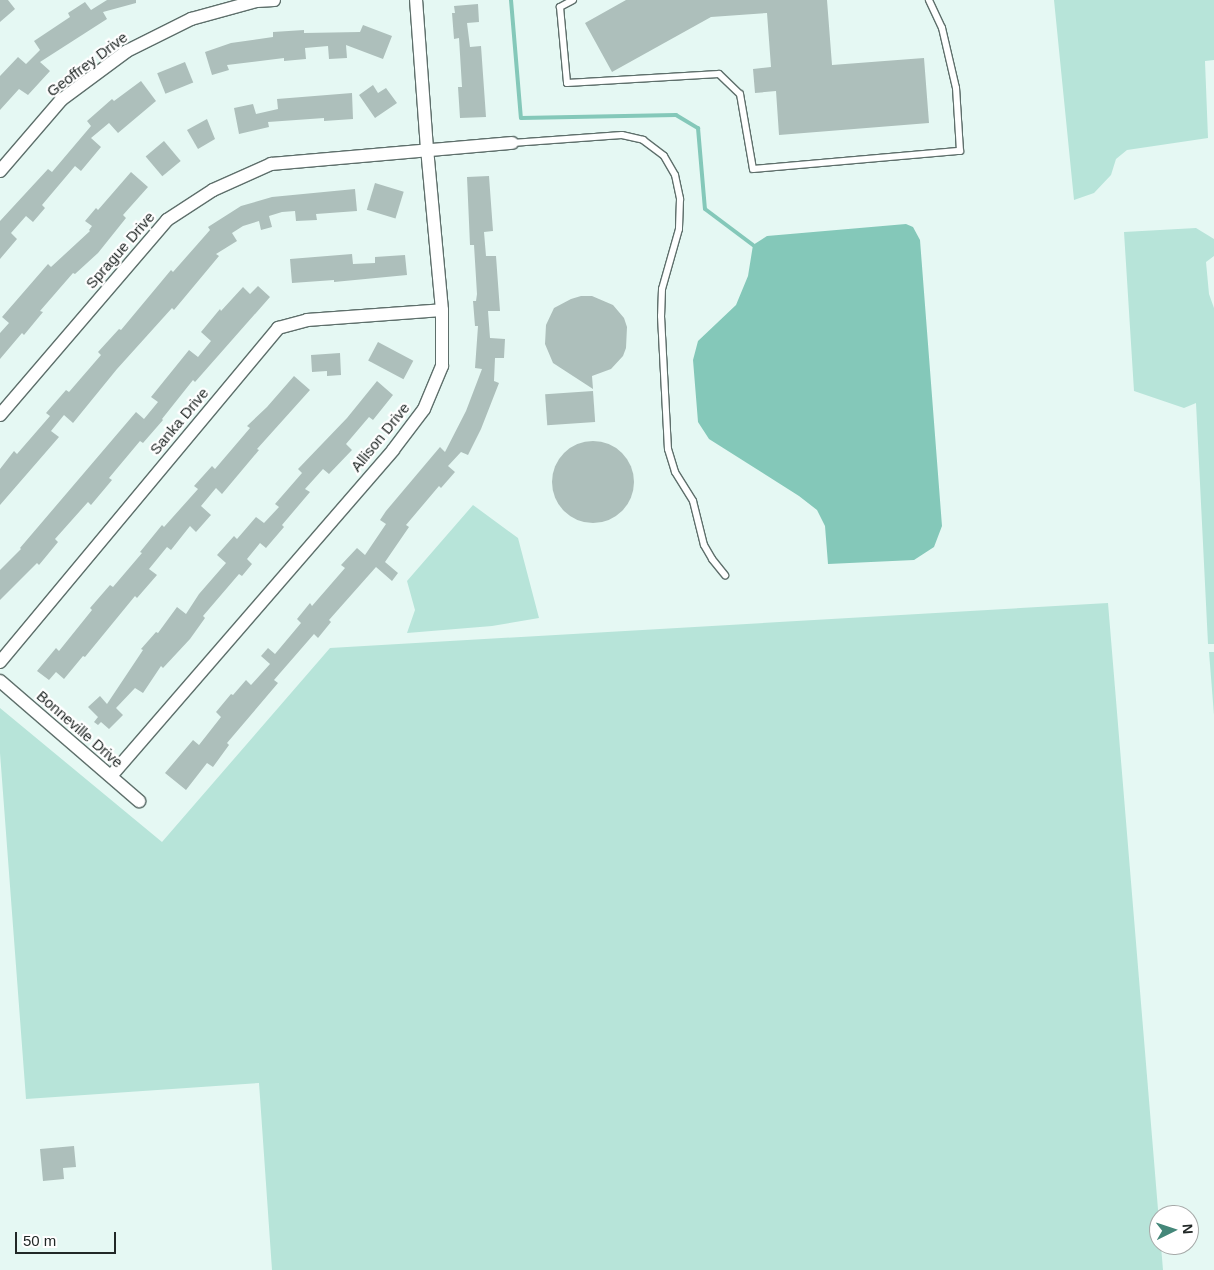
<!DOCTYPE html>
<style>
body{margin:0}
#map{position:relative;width:1214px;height:1270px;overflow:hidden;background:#e5f8f3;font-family:Arial,sans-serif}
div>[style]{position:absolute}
.green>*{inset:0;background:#b7e4d9}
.water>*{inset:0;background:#84c8b9}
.stream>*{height:4px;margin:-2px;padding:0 2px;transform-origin:2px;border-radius:2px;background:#84c8b9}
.building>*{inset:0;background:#adbfbb;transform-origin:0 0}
.round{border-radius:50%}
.roads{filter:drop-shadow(1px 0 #5e6f6b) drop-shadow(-1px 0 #5e6f6b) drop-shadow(0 1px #5e6f6b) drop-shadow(0 -1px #5e6f6b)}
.lane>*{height:6px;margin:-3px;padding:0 3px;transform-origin:3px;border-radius:3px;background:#fff}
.street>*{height:12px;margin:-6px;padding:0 6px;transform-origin:6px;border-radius:6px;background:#fff}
span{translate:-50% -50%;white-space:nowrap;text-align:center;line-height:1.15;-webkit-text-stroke:4.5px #fff;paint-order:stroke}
.street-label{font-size:15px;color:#212826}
.north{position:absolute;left:1149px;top:1205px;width:50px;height:50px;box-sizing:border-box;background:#fff;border:1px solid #a6a9a8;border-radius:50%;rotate:86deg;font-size:14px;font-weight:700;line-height:20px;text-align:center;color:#212826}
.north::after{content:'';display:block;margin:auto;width:18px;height:22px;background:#448779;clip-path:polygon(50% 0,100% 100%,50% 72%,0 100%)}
.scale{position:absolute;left:15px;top:1232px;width:101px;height:22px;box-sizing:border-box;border:2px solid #212826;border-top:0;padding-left:6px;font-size:15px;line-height:18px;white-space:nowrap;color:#212826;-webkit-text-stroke:4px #fff;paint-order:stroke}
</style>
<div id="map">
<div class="green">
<div style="clip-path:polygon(1054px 0,1214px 0,1214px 60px,1205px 61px,1208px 138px,1127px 150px,1116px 159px,1111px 175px,1094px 193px,1074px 200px)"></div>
<div style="clip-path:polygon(1196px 228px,1214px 239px,1214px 256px,1206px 262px,1209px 294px,1214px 308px,1214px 644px,1208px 644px,1196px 403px,1184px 408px,1134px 391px,1124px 232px)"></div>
<div style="clip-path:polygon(473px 505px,518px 538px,539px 618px,492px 626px,407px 633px,415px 610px,407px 581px)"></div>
<div style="clip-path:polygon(1108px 603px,1163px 1270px,272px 1270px,259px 1083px,26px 1099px,0 753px,0 708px,162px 842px,330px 648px)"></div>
<div style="clip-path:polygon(1209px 652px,1214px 652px,1214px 715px)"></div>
</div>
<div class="water">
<div style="clip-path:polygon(906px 224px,913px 227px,920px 240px,942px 526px,934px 547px,914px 560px,828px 564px,825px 526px,817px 510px,799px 496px,709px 439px,698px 422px,693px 360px,698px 341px,736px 305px,748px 276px,753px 245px,767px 236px)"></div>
</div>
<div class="stream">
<div style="left:511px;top:0;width:118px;rotate:85.2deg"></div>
<div style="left:521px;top:118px;width:155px;rotate:-1.1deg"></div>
<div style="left:676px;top:115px;width:26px;rotate:31deg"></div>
<div style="left:698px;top:128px;width:81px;rotate:85.1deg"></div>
<div style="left:705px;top:209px;width:60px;rotate:36.9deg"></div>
</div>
<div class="building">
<div style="clip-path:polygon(0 0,8px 0,15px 9px,0 22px)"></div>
<div style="clip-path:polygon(107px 0,136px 0,136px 3px,103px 12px,107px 19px,40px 62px,50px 71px,28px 95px,19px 89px,0 110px,0 76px,18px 57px,26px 64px,40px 50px,34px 41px,70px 17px,68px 13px,85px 2px,91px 10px)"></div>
<div style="clip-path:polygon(626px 0,827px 0,832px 65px,924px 58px,929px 123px,779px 135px,776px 91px,755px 93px,753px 69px,771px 67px,767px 13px,711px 17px,612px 72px,585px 23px)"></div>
<div style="clip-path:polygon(478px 4px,479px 22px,467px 23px,470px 47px,481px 46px,486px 117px,460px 118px,458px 87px,462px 87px,459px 38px,454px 39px,452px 13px,455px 13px,454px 6px)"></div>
<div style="clip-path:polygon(363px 25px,392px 36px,383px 59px,346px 45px,347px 58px,329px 59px,328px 46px,305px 48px,306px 59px,284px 61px,284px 58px,227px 65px,229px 70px,212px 75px,205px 52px,231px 43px,273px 37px,273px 32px,304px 30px,304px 33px,360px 32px)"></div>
<div style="left:185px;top:62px;width:22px;height:30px;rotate:68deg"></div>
<div style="clip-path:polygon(141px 81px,156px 101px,118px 133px,109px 123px,91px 138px,101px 147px,81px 171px,75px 166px,42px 205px,45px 208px,33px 222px,26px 216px,11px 233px,17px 239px,0 259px,0 221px,48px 169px,52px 172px,91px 126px,87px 121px,112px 99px,114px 101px)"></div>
<div style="clip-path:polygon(373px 85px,378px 93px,386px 88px,397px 103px,375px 118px,359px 95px)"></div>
<div style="clip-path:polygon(352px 93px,353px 119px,324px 121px,324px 118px,268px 122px,269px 127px,239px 134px,234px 108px,253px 104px,256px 114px,278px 109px,277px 99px)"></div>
<div style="clip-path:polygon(207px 119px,215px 139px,198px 149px,187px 130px)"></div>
<div style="left:164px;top:141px;width:26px;height:24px;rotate:50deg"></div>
<div style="clip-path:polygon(131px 172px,148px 187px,123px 215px,126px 218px,98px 253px,75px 274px,73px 273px,40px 311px,43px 312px,24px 335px,22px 333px,0 359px,0 333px,9px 323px,2px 317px,48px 264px,51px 267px,90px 231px,89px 230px,92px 226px,85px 221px,96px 208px,98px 210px)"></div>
<div style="clip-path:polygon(489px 176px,493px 231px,484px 232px,486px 256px,496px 256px,500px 311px,488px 311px,490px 338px,505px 339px,504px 358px,495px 358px,494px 381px,499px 383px,481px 429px,468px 455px,461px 452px,448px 466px,455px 472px,441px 488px,439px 486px,406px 525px,409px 527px,385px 562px,398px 573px,392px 581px,376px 567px,329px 620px,331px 622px,318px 638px,314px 634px,274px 680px,278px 683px,227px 743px,229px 745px,213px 767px,207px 763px,186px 790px,165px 773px,193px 740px,199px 745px,221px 717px,216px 712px,231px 694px,233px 695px,246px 680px,251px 685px,270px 664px,261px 656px,268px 648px,275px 654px,301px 623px,297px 619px,310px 603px,312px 606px,345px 568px,341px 565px,357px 548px,365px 555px,386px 524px,380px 520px,386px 511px,440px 447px,445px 452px,466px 411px,482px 369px,475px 368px,478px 326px,475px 326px,473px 301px,476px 301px,477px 294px,474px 245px,470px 245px,467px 177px)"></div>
<div style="left:375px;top:183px;width:30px;height:28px;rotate:17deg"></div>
<div style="clip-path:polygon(355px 189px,357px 211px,316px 214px,317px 220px,296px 221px,295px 211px,282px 212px,269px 216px,272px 227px,261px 230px,259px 221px,243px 226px,232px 233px,237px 241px,216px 254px,219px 256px,174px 310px,172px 308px,117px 369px,73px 423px,64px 415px,51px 431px,59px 437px,0 505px,0 469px,14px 451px,17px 454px,50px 416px,46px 413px,66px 390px,69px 392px,101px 355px,98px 352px,119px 329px,121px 330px,171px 270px,173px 272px,210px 230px,208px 227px,241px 206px,272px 197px)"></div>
<div style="clip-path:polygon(352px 254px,353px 264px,375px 263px,375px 257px,405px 255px,407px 275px,334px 282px,334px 280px,292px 283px,290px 259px)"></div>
<div style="clip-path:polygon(258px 286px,270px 297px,195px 382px,193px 380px,162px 419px,163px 420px,143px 443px,140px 441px,109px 478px,112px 480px,91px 505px,88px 502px,55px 539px,58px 542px,39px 565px,37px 563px,0 600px,0 570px,21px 549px,20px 548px,136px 412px,144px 419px,158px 402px,151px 397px,189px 350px,198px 357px,211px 341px,201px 332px,220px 309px,221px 311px,243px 287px,250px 294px)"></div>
<div style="clip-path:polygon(581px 296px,592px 296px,613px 305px,624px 318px,627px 327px,626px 348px,623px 356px,611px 369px,592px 376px,593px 389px,553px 363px,545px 344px,546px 325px,554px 308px,571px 299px)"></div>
<div style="left:378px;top:342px;width:40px;height:21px;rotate:28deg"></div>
<div style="clip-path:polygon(340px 353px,341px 375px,327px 376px,327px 371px,312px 372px,311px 355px)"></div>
<div style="clip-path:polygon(294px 376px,310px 390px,257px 449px,259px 450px,222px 494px,216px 488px,201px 506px,211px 515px,196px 532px,190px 526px,171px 550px,167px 547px,149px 569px,157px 575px,137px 598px,135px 596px,85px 657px,83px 656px,64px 679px,56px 672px,49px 680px,37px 671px,56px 648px,59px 651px,92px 610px,90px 608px,110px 585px,113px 587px,142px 553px,140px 552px,162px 525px,164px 527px,198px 489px,194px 486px,212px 466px,215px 469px,250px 428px,247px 426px,267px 407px)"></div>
<div style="clip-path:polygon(377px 381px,393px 395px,373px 420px,369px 417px,346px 444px,352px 450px,329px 474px,323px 469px,305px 489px,310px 492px,282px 525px,284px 527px,266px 548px,260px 543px,247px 559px,252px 564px,242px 576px,239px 574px,203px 616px,205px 618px,190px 639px,163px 668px,161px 666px,143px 693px,135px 688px,116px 708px,123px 715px,109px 729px,101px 722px,98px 725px,94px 722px,98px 717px,88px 707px,100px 696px,107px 704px,143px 650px,141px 649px,156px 632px,158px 633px,177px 607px,186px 614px,199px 594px,226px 563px,217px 555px,234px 536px,237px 539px,256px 517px,264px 523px,279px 507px,275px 504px,302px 473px,298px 469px,347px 418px)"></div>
<div style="left:593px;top:391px;width:31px;height:48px;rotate:86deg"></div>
<div class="round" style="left:552px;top:441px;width:82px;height:82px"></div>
<div style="clip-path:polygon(74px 1146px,76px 1167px,63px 1168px,64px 1179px,43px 1181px,40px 1149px)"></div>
</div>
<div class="roads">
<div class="lane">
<div style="left:573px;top:0;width:15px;rotate:152deg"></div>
<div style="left:560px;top:7px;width:76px;rotate:84.7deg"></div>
<div style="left:567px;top:83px;width:152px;rotate:-3.4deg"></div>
<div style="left:719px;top:74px;width:29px;rotate:44deg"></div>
<div style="left:740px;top:94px;width:76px;rotate:80.2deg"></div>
<div style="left:753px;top:169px;width:208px;rotate:-5deg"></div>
<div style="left:960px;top:151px;width:63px;rotate:-93.6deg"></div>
<div style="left:956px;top:88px;width:62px;rotate:-103.1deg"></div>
<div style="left:942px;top:28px;width:31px;rotate:-115deg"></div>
<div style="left:512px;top:143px;width:110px;rotate:-4.2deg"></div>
<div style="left:622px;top:135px;width:22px;rotate:13deg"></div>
<div style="left:643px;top:140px;width:26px;rotate:37deg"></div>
<div style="left:664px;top:156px;width:22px;rotate:60deg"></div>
<div style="left:675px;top:175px;width:25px;rotate:78deg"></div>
<div style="left:680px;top:199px;width:30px;rotate:92deg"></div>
<div style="left:679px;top:229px;width:62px;rotate:105.8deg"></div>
<div style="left:662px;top:289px;width:27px;rotate:92deg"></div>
<div style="left:661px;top:316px;width:133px;rotate:87deg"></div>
<div style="left:668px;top:449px;width:24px;rotate:73deg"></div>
<div style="left:675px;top:472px;width:34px;rotate:58deg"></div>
<div style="left:693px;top:501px;width:45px;rotate:76deg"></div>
<div style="left:704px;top:545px;width:16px;rotate:60deg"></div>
<div style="left:712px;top:559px;width:21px;rotate:51deg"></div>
</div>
<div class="street">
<div style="left:0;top:171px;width:94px;rotate:-49.3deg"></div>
<div style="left:61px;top:100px;width:82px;rotate:-36.6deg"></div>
<div style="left:127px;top:51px;width:72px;rotate:-26.6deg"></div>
<div style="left:191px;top:19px;width:68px;rotate:-15.3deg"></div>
<div style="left:257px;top:1px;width:17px;rotate:-3deg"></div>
<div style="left:0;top:415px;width:257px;rotate:-49.4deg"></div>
<div style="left:167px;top:220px;width:55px;rotate:-33.1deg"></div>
<div style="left:213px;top:190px;width:64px;rotate:-24.1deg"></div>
<div style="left:271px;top:164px;width:242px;rotate:-5deg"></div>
<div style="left:0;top:662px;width:435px;rotate:-50.2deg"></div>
<div style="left:278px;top:328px;width:30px;rotate:-15deg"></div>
<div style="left:307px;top:320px;width:135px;rotate:-4.2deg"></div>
<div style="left:0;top:681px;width:184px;rotate:40.8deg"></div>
<div style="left:111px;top:776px;width:431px;rotate:-49.1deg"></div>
<div style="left:393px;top:450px;width:51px;rotate:-52.9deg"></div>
<div style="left:424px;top:409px;width:47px;rotate:-67.3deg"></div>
<div style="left:442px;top:366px;width:56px;rotate:-90deg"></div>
<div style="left:442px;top:310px;width:162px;rotate:-95.3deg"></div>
<div style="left:427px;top:149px;width:149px;rotate:-94.2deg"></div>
</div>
</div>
<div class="street-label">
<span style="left:87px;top:64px;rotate:-37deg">Geoffrey Drive</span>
<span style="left:120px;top:250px;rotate:-49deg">Sprague Drive</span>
<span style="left:179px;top:421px;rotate:-50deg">Sanka Drive</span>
<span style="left:380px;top:437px;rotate:-51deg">Allison Drive</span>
<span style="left:80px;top:729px;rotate:41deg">Bonneville Drive</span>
</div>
<div class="north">N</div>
<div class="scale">50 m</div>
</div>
